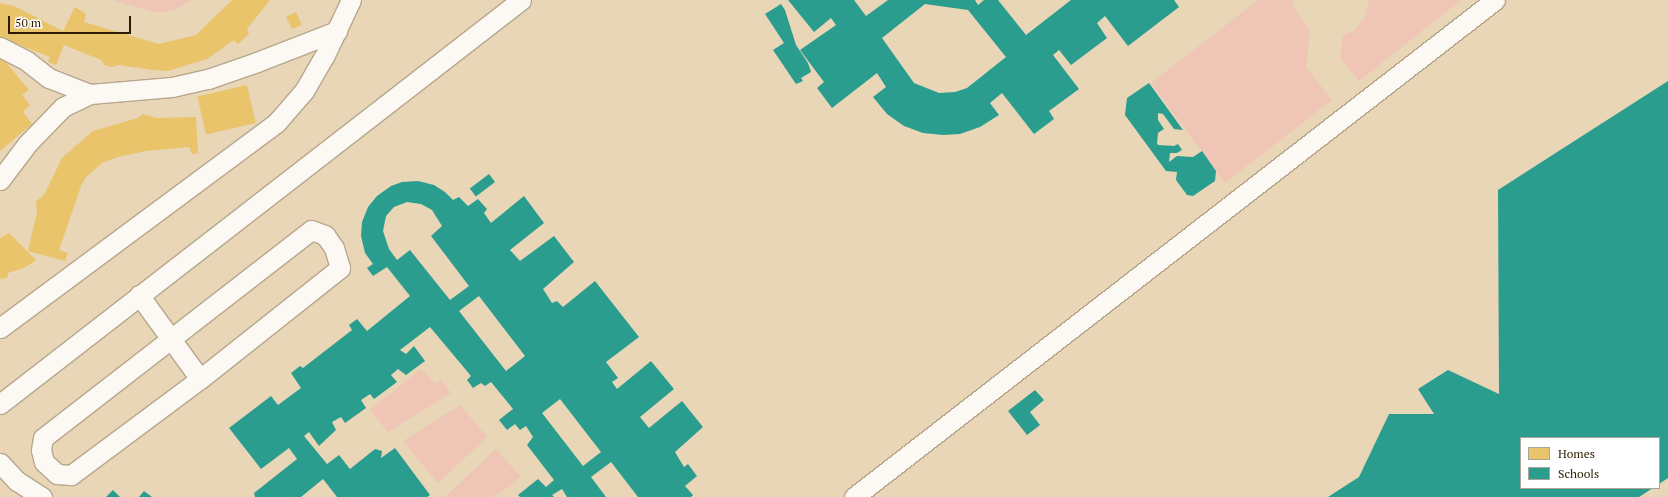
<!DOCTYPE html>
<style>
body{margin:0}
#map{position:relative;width:1668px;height:497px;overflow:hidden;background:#e8d6b7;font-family:"PT Serif",serif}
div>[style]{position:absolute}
.green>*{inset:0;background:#efc5b5}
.homes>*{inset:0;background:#e9c46a;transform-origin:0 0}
.schools>*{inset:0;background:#2a9d8f;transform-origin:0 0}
.roads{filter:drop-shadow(1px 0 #b6a78c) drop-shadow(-1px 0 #b6a78c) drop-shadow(0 1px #b6a78c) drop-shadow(0 -1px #b6a78c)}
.minor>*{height:19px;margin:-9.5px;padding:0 9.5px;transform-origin:9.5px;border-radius:9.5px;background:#fcf9f4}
span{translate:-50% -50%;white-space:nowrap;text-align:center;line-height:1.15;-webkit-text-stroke:4px #fff;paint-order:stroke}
.legend{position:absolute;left:1520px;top:437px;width:140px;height:52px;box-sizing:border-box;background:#fff;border:1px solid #aba599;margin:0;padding:5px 7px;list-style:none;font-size:12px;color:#2c1d00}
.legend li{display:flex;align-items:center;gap:8px;height:20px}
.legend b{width:20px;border:1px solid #aba599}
.scale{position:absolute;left:8px;top:16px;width:123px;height:18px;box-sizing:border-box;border:2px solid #2c1d00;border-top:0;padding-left:5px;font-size:12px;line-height:14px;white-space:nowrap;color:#2c1d00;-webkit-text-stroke:3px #fff;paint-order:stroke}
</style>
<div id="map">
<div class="green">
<div style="clip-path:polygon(113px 0,192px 0,176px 9px,157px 13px)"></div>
<div style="clip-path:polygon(1258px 0,1294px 0,1293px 4px,1297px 13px,1310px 30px,1306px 67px,1332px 100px,1225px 183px,1151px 83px)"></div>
<div style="clip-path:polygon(1369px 0,1461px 0,1359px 81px,1340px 58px,1343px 35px,1354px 31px,1365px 17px)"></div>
<div style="clip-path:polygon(421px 369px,435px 383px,441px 379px,451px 393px,388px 432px,370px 410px)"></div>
<div style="clip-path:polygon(460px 405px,487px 437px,438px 483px,403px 441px)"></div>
<div style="clip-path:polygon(496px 449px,521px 477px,494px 497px,445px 497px)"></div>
</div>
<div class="homes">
<div style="clip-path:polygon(232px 0,270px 0,247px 29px,249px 34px,238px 44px,234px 40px,207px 59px,168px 71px,152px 70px,119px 65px,112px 67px,104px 65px,101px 60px,64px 45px,56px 65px,48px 62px,50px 57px,0 37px,0 3px,14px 6px,63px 31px,75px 7px,86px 14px,84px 22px,159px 44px,196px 35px)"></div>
<div style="left:296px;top:12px;width:14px;height:11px;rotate:65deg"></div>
<div style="clip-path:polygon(0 55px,29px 90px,22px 95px,30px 105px,23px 112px,32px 124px,0 151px)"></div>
<div style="left:247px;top:85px;width:39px;height:51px;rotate:77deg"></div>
<div style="clip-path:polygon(143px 114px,156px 118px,196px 117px,198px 153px,192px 154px,189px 147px,146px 151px,118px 157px,102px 163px,86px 177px,81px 186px,59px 250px,68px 253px,65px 261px,28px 251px,37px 212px,36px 202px,45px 193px,62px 158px,93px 131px,138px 118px)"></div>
<div style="clip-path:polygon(9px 233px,36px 260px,26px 267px,8px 273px,7px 278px,0 279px,0 238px)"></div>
</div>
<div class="schools">
<div style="clip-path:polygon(evenodd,788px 0,854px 0,866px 16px,888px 0,975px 0,978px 5px,984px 0,998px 0,1026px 35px,1071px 0,1174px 0,1179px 7px,1128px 46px,1105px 16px,1097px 23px,1107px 38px,1071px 65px,1059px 50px,1053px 55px,1079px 89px,1049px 111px,1054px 119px,1034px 134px,1002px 93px,990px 103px,999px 115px,980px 127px,960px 134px,943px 135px,923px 133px,904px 126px,887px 114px,873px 97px,886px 87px,877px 73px,832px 108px,817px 88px,824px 82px,800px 50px,836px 25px,831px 18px,814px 32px,788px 0,925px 4px,968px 10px,1006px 57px,967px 88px,955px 92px,939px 93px,914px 83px,882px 38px,925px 4px)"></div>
<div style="clip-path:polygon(781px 4px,785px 10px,796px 45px,808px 63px,811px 72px,801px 78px,803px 81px,796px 84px,773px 50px,784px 43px,765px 14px)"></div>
<div style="clip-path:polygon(1668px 81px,1668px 478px,1659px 484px,1659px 438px,1521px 438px,1521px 488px,1653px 488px,1639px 497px,1328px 497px,1359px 477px,1389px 414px,1434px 414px,1418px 389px,1448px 370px,1499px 394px,1498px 190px)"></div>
<div style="clip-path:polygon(1149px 83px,1183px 130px,1174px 129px,1163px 114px,1158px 113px,1158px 120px,1164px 129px,1158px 133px,1157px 143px,1158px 145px,1174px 146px,1178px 144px,1182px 150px,1177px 153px,1170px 153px,1169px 162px,1177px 156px,1193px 157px,1202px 151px,1216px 171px,1215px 181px,1193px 196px,1187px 195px,1176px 180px,1177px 172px,1166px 171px,1125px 115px,1127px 98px)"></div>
<div style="left:489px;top:174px;width:10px;height:24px;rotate:53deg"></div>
<div style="clip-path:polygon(evenodd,418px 181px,434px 185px,445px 192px,453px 200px,459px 197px,468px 206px,478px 199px,487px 209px,484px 213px,491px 223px,524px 196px,544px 223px,510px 250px,520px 261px,554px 236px,574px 262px,543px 289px,552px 303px,557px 301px,563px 307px,595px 281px,639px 337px,606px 362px,618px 378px,612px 382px,617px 389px,651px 361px,674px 389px,640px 417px,649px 428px,682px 401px,703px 427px,675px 452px,684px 467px,688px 464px,697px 476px,685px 486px,693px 495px,691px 497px,638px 497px,611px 462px,591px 477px,606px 497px,567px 497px,562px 489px,552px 495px,554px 497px,520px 497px,518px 495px,538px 479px,546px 487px,554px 480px,527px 445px,533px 437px,526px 426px,520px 430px,515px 424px,507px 430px,499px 420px,513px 409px,491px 382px,485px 386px,481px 383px,473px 388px,467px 380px,471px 376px,430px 327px,400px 350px,406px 354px,414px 346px,425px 361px,406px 375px,398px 369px,391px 375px,397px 382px,374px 399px,370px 394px,361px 400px,366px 408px,345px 423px,341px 417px,332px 422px,336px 430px,319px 446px,309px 432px,304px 436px,327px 464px,339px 455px,350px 469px,375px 449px,382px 451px,381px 458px,395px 448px,430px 495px,427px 497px,337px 497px,323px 479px,301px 497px,255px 497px,254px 493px,297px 459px,289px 448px,261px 469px,229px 428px,271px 396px,278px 405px,301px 388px,291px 373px,300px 366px,303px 368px,352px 330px,349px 325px,357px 319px,367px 331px,410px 296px,387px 267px,373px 276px,367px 268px,373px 264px,365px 253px,361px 236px,362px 222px,368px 207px,377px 196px,391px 186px,402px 182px,418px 181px,407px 202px,421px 204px,432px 210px,442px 226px,431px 236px,469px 286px,450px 300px,410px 250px,397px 260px,389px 249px,383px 231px,386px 216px,394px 207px,407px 202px,418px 181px,479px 296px,525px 356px,506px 371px,459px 311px,479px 296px,418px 181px,560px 399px,601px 452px,583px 466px,542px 413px,560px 399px)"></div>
<div style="clip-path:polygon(1035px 390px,1044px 400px,1030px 412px,1040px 425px,1027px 435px,1008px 411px)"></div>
<div style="clip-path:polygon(113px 490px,120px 497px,106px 497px)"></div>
<div style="clip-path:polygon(144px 491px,152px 497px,139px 497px)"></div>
</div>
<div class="roads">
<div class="minor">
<div style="left:0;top:47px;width:30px;rotate:27deg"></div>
<div style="left:27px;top:61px;width:28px;rotate:38deg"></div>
<div style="left:49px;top:78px;width:44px;rotate:21.3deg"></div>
<div style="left:0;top:180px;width:46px;rotate:-52.9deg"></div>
<div style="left:28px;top:143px;width:50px;rotate:-45.8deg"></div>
<div style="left:63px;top:107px;width:30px;rotate:-26deg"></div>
<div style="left:90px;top:94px;width:82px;rotate:-4.9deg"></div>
<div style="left:172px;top:87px;width:37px;rotate:-13deg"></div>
<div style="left:208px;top:79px;width:52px;rotate:-19.1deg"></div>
<div style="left:257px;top:62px;width:86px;rotate:-21.2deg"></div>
<div style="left:311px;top:230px;width:15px;rotate:20deg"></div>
<div style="left:325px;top:235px;width:16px;rotate:55deg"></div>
<div style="left:334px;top:248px;width:21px;rotate:73deg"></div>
<div style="left:340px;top:268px;width:179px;rotate:141.6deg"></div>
<div style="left:200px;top:379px;width:161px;rotate:143.3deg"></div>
<div style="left:71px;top:475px;width:14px;rotate:-176deg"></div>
<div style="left:57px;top:474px;width:18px;rotate:-137deg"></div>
<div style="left:44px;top:462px;width:12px;rotate:-104deg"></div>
<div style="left:41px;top:450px;width:12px;rotate:-81deg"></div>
<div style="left:43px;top:438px;width:339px;rotate:-37.8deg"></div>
<div style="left:139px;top:295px;width:104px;rotate:54deg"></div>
<div style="left:0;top:328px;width:345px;rotate:-36.6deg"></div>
<div style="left:277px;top:122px;width:41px;rotate:-48.9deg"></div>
<div style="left:304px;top:91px;width:39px;rotate:-60deg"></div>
<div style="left:324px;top:57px;width:63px;rotate:-64.7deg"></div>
<div style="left:0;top:404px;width:659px;rotate:-37.79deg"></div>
<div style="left:0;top:463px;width:25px;rotate:47deg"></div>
<div style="left:17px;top:481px;width:30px;rotate:33deg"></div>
<div style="left:854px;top:497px;width:811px;rotate:-37.79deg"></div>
</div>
</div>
<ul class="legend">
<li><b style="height:11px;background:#e9c46a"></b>Homes</li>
<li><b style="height:11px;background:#2a9d8f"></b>Schools</li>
</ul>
<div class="scale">50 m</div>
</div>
